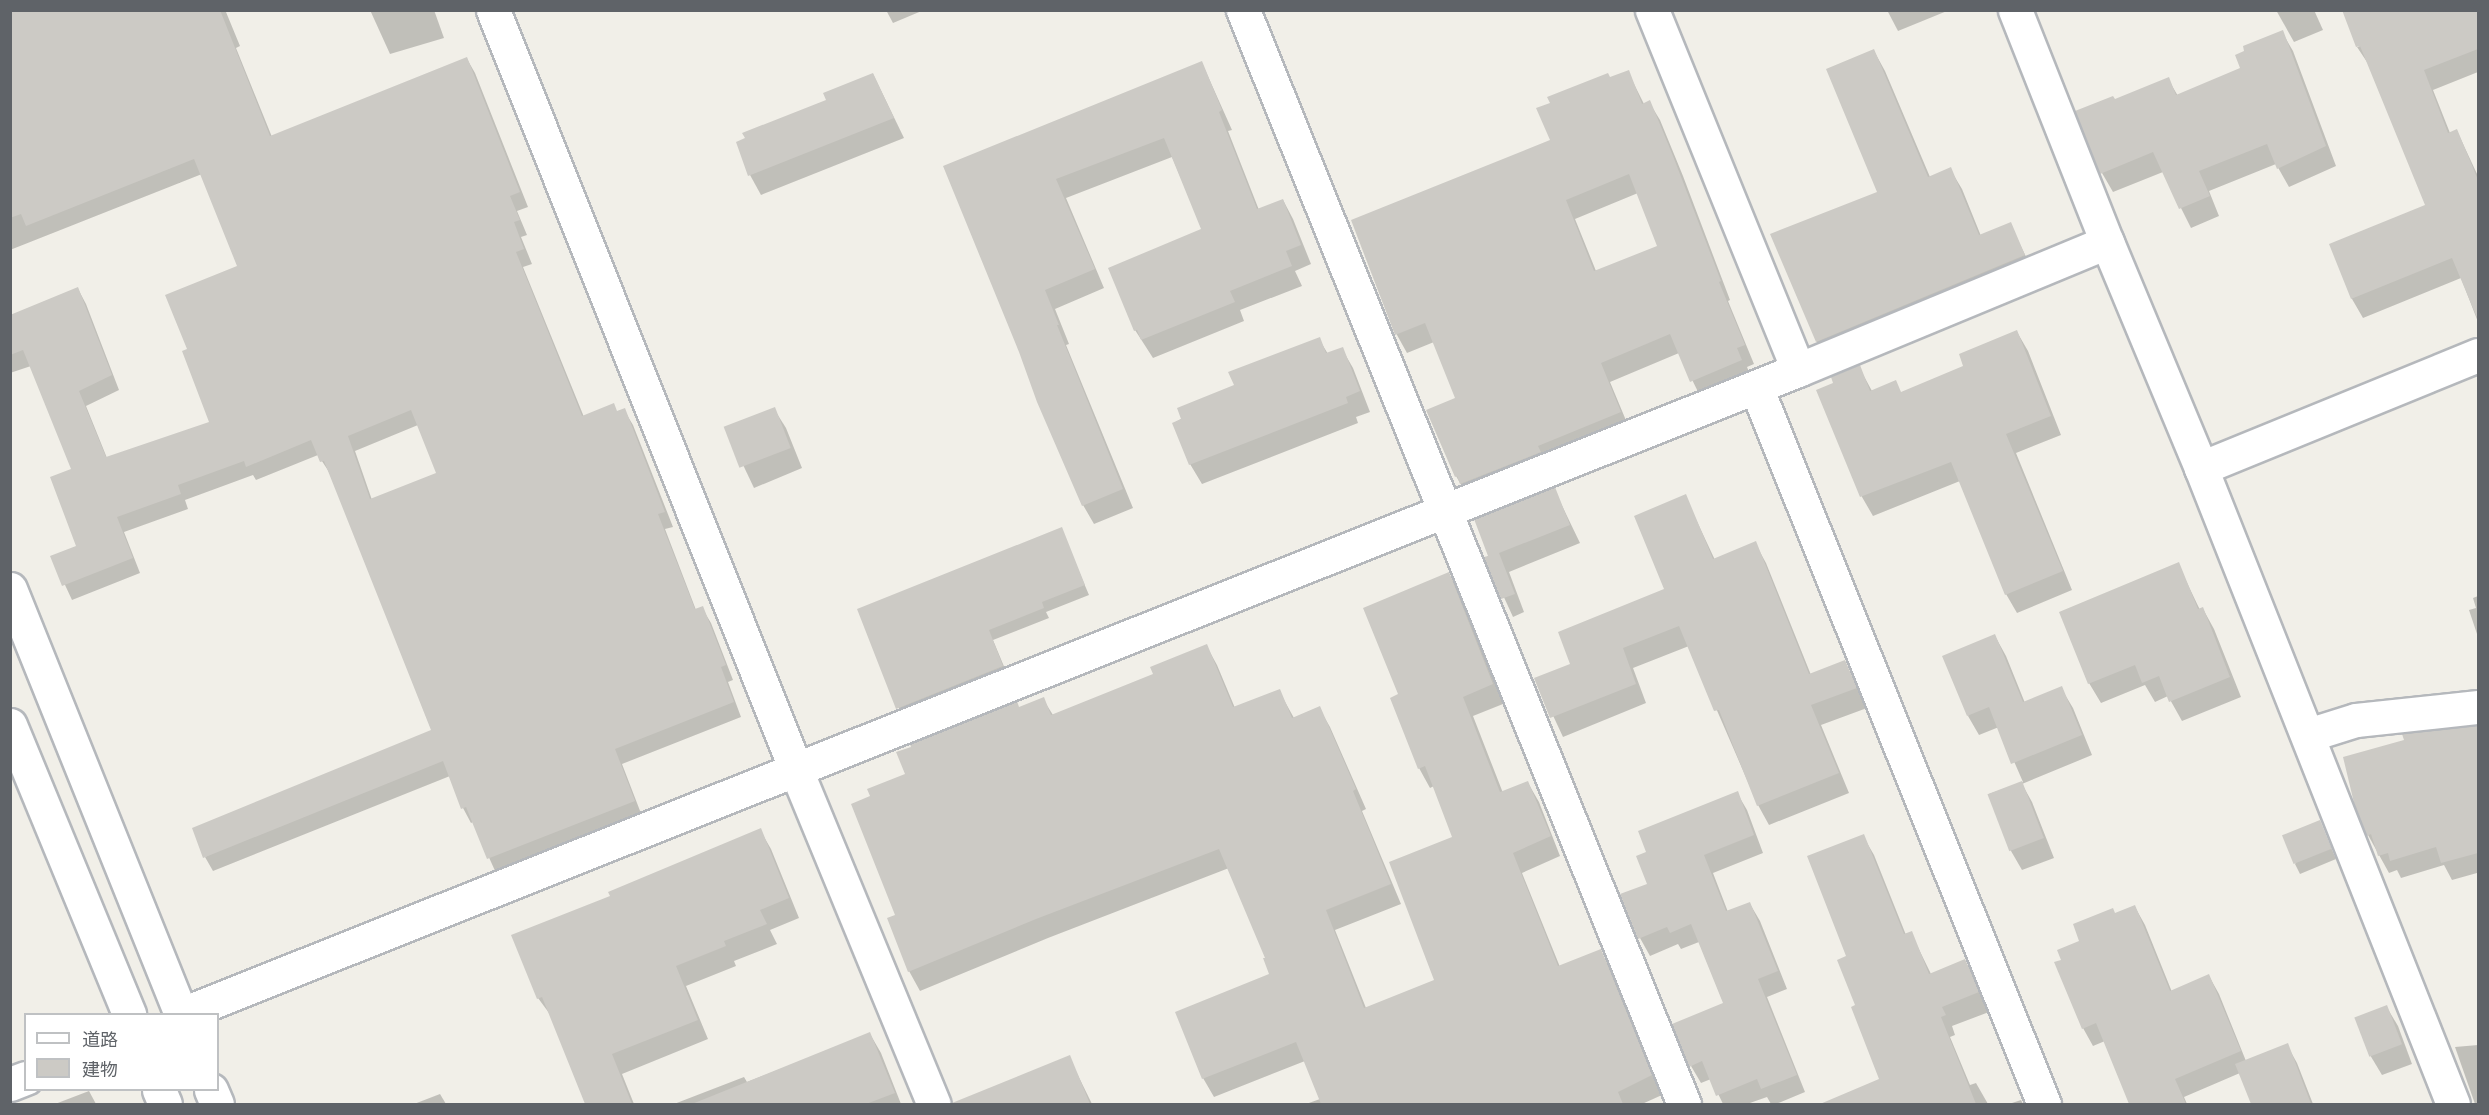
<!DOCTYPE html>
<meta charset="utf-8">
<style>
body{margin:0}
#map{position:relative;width:2489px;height:1115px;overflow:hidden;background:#f1efe8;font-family:Ubuntu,"Noto Sans JP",sans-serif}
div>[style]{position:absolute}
.shadow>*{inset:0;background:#0003}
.building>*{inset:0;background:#cccac5;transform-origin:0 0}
.roads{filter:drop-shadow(2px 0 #b5b8bc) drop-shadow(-2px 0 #b5b8bc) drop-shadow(0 2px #b5b8bc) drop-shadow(0 -2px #b5b8bc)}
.minor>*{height:33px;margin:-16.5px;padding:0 16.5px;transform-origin:16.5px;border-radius:16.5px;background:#fff}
.tertiary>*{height:33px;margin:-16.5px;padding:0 16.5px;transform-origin:16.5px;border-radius:16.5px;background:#fff}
span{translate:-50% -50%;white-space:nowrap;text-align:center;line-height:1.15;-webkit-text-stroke:4.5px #fff;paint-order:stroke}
.frame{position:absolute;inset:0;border:12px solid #5f6368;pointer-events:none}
.legend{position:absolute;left:24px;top:1013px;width:195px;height:78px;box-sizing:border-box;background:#fff;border:2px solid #bfc1c3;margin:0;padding:8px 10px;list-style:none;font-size:18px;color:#5f6368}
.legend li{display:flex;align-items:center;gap:12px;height:30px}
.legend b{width:30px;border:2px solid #bfc1c3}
</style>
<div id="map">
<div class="shadow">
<div style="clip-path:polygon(evenodd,10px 10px,230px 10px,226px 12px,240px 46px,236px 48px,272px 137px,467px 59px,475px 73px,528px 207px,517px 211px,527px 235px,521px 237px,532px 264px,523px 267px,584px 417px,624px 410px,633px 425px,673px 527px,665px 529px,696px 610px,702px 608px,711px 623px,733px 680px,728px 682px,741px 717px,622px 764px,642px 816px,496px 873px,473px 822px,471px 823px,463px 808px,450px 776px,213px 871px,205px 857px,432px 731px,331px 475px,318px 455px,256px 480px,253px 475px,185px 500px,188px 509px,124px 532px,140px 573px,72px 600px,52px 557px,78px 546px,73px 470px,31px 366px,10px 373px,10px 316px,78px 289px,86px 304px,119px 390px,86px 406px,107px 458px,211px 423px,189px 350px,239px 266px,202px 174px,10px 250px,10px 10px,418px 425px,438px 474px,372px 500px,355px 451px,418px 425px)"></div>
<div style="clip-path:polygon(370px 10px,434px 10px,444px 38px,390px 54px)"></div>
<div style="clip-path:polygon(886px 10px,924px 10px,893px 23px)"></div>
<div style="clip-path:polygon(1887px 10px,1947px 10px,1947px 11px,1898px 31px)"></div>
<div style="clip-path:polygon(2276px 10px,2314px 10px,2323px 30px,2294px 42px)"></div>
<div style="clip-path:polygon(2476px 10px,2478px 17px,2478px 72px,2433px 90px,2450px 133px,2457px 131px,2478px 176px,2478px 322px,2461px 278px,2363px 318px,2352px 299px,2331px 245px,2427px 206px,2369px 65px,2357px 47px)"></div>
<div style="clip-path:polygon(2282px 32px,2293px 51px,2336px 166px,2289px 187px,2276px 164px,2209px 191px,2219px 216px,2191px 228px,2163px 172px,2113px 192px,2102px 173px,2114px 101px,2168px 79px,2178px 96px,2242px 69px)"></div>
<div style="clip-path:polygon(1874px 51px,1885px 71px,1930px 177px,1950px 169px,1962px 189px,1981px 236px,2010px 224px,2035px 275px,1829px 362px,1817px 342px,1772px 235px,1879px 193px)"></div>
<div style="clip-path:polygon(1202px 63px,1232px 130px,1228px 131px,1259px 210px,1283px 200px,1293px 219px,1311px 264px,1295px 271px,1302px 286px,1240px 310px,1244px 321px,1153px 358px,1135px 330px,1203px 230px,1172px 157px,1066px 198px,1104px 288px,1055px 309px,1069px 344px,1066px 345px,1133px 508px,1094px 524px,1083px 505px,945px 166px)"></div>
<div style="clip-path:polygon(evenodd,1628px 72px,1644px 104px,1649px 102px,1660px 120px,1683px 176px,1730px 300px,1728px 301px,1754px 364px,1747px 367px,1752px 379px,1702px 400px,1679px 353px,1610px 382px,1630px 430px,1467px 495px,1456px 476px,1457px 399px,1434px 342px,1407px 353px,1397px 335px,1353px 221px,1551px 141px,1610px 79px,1628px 72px,1638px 193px,1659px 247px,1596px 271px,1575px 219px,1638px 193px)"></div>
<div style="clip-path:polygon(873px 74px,904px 138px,761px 195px,750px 175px,828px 101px)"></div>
<div style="clip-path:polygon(2017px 332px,2028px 351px,2061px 435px,2016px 453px,2072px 590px,2017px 613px,2006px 594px,1960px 481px,1873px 516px,1862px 497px,1818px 390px,1835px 384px,1859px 367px,1872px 391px,1902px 394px,1965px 367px)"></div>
<div style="clip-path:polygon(1319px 339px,1328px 354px,1342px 349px,1353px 368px,1370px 412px,1356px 417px,1358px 423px,1202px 484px,1190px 464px,1174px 423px)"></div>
<div style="clip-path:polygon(774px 409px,786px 428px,802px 468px,754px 488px,726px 429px)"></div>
<div style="clip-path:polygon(1554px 489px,1580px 543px,1509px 572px,1524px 612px,1513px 617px,1486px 558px)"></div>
<div style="clip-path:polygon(1685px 496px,1715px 560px,1755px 543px,1766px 563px,1811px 675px,1845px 662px,1867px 708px,1821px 725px,1849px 793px,1769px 825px,1758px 805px,1689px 646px,1633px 668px,1646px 703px,1563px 737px,1536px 679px,1572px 665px,1666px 590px)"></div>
<div style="clip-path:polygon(1061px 529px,1089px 595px,1046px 612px,1049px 618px,993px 640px,1008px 676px,903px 718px,859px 610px)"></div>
<div style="clip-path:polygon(2178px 564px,2200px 610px,2203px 609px,2214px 629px,2241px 697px,2182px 721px,2168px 696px,2155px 702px,2145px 685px,2101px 703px,2089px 683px,2061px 613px)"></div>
<div style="clip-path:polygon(1449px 574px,1460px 593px,1503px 704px,1473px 716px,1503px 793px,1528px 783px,1539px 802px,1560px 856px,1522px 873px,1560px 967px,1600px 951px,1611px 970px,1662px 1095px,1642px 1104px,1548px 1104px,1544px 1095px,1521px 1104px,1306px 1104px,1320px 1099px,1305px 1061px,1214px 1097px,1203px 1078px,1271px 975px,1267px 958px,1229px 868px,1048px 938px,920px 991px,909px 971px,872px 797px,1019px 708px,1043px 699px,1053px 715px,1155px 675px,1206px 645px,1217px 665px,1235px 708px,1279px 691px,1294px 718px,1319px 708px,1330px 727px,1366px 809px,1362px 811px,1401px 904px,1335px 930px,1366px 1008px,1436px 981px,1454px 838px,1434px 786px,1430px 788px,1419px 768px,1400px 695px)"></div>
<div style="clip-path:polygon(2478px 596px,2478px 637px,2469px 610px,2476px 608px,2473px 598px)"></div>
<div style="clip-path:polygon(1995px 636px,2006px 656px,2025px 703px,2061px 688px,2073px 708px,2092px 755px,2022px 784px,2032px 802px,2054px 858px,2022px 870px,2011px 851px,1989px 794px,2023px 782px,1999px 727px,1979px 735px,1968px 716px)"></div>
<div style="clip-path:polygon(2472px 728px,2478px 739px,2478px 876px,2477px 873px,2452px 880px,2444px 865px,2401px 878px,2397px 870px,2389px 873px,2368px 835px)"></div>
<div style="clip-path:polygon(1737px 793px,1747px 810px,1763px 853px,1713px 873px,1728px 912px,1750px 904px,1760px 921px,1787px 989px,1767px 997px,1805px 1092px,1776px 1104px,1771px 1104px,1767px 1097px,1747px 1104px,1723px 1104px,1711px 1079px,1701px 1083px,1691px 1066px,1724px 1004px,1699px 942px,1681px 949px,1678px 944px,1650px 956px,1640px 938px,1649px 885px)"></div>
<div style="clip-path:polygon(2320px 822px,2336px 859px,2300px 874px,2295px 864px)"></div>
<div style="clip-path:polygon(760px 830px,771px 849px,799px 918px,770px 930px,777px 944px,734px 961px,736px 966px,686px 986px,708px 1039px,622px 1074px,634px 1104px,586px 1104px,552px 1017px,538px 998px,513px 936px,612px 897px)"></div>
<div style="clip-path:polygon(1863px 836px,1874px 855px,1906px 935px,1911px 933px,1931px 974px,1965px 961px,1976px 980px,1989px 1012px,1952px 1026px,1955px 1035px,1950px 1037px,1970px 1085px,1976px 1083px,1988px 1104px,1834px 1104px,1833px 1100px,1881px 1080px,1857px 1006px,1848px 957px)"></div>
<div style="clip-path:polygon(2135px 907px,2145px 925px,2172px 992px,2209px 976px,2219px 994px,2246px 1061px,2287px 1045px,2297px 1063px,2313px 1104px,2252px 1104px,2240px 1073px,2184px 1097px,2187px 1104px,2131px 1104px,2105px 1041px,2093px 1046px,2083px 1028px,2062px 961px,2081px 942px,2115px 914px)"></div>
<div style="clip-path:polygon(2386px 1006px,2398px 1026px,2412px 1064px,2382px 1075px,2370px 1055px)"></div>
<div style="clip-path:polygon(870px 1034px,881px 1053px,901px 1104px,674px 1104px,744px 1077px,747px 1082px)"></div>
<div style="clip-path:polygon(2478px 1045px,2478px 1104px,2475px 1104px,2455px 1047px)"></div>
<div style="clip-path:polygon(1069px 1057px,1092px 1104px,1007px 1104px,999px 1086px)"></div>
<div style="clip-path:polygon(89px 1091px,96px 1104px,55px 1104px)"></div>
<div style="clip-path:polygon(440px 1094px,446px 1104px,414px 1104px)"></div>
<div style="clip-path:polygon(2021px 1100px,2023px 1104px,2009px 1104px)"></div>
</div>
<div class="building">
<div style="clip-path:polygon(evenodd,10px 10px,220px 10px,270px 136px,467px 57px,520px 192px,510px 196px,520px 220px,514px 222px,524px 249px,516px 252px,582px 416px,614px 403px,617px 411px,625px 408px,665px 512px,658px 514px,695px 609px,703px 606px,726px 665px,721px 667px,734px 702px,615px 749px,635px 801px,487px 859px,466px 807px,461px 809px,443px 761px,203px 858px,192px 828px,431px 730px,324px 461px,320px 462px,311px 440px,246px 467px,244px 461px,178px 485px,181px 494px,117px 517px,133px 558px,62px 586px,50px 556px,76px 546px,50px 477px,71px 469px,23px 350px,10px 355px,10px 315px,78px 287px,112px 375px,79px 391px,106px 457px,209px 422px,182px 351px,187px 349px,165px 295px,237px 266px,194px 159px,26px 226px,21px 214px,10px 218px,10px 10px,411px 410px,436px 473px,370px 499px,348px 436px,411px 410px)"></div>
<div style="clip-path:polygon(2342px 10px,2478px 10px,2478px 49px,2424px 70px,2448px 133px,2457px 129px,2478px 180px,2478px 320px,2452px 258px,2351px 299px,2329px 244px,2425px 205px,2360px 46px,2356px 47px)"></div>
<div style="clip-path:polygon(2283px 30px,2326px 146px,2277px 169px,2267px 144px,2199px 171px,2210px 196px,2179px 209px,2153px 152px,2100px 174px,2075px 111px,2113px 96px,2115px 99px,2169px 77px,2176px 95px,2240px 68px,2235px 55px,2244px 51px,2243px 46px)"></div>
<div style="clip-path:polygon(1874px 49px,1928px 177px,1951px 167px,1979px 235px,2011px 222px,2025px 255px,1816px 342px,1770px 234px,1877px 192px,1826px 69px)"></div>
<div style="clip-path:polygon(1202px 61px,1222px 110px,1219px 112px,1257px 209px,1283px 199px,1301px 245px,1286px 251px,1292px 266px,1230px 291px,1235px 302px,1141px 340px,1137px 330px,1134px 331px,1108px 268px,1201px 229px,1164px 138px,1056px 179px,1095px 269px,1045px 290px,1059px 325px,1057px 325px,1123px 489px,1082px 506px,1037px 402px,1019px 352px,943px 166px)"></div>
<div style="clip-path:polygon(evenodd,1629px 70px,1642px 104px,1650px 100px,1673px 156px,1721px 281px,1719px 282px,1745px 345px,1737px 348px,1742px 360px,1690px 382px,1670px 334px,1601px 363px,1621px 412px,1538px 446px,1541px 452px,1460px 484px,1457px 476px,1455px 477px,1426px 410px,1455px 398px,1425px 323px,1395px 335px,1351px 220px,1550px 140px,1536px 108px,1550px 103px,1547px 97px,1608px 73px,1610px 77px,1629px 70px,1629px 174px,1657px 246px,1594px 271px,1566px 200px,1629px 174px)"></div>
<div style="clip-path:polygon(873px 73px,894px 118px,748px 176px,736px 142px,745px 138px,742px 133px,826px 100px,823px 93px)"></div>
<div style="clip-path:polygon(2017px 330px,2051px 416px,2006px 434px,2063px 571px,2005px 595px,1951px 462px,1860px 497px,1816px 390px,1833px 383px,1831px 377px,1860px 365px,1870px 391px,1896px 380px,1901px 392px,1963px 366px,1959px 354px)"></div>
<div style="clip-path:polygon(1320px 337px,1326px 353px,1343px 347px,1360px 391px,1346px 397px,1348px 403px,1189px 465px,1172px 423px,1181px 419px,1177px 408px,1234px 385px,1228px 372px)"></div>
<div style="left:775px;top:407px;width:44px;height:55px;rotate:69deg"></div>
<div style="clip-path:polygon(1555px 487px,1570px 525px,1499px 553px,1515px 594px,1501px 599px,1484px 557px,1488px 556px,1474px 519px)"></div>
<div style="clip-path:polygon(1686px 494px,1713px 559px,1756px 541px,1809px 674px,1845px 660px,1857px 688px,1811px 705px,1839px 773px,1757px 806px,1719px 710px,1714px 711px,1679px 626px,1623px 648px,1636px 684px,1550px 718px,1534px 678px,1570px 664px,1558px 632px,1664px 589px,1634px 516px)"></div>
<div style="clip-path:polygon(1062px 527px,1085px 585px,1042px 602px,1044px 608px,989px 630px,1003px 666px,896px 709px,857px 609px)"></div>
<div style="clip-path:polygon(2179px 562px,2198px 609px,2203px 607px,2230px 677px,2169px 702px,2159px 676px,2142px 683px,2135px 665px,2088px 684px,2059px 612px)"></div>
<div style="clip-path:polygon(1449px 572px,1493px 684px,1463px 697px,1500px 792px,1528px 781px,1551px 836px,1513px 853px,1558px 966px,1601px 949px,1652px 1075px,1618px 1092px,1623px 1104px,1321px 1104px,1296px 1042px,1202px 1079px,1175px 1012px,1269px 974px,1263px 958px,1265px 958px,1219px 849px,1036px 919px,908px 972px,887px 918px,895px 915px,851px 804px,870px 796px,867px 789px,905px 774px,896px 752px,911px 747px,910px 744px,1017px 701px,1019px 707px,1044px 697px,1051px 715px,1153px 674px,1150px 667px,1207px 644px,1233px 707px,1280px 689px,1292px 718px,1320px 706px,1356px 789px,1353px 791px,1391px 884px,1326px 910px,1364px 1008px,1434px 980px,1389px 862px,1452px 837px,1425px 766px,1418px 769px,1390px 698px,1398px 694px,1363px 608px)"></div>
<div style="clip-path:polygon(1995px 634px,2023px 702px,2062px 686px,2082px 735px,2011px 764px,1989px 707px,1967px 716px,1942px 656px)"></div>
<div style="clip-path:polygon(2478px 726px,2478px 853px,2441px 863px,2436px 847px,2390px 861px,2388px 853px,2378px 856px,2371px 834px,2367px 836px,2355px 807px,2343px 757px,2404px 740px,2402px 734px)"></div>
<div style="left:2022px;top:781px;width:61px;height:37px;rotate:69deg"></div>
<div style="clip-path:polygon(1738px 791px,1754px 835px,1704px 855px,1726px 911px,1750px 902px,1778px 971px,1758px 979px,1797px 1075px,1761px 1089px,1757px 1079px,1716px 1096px,1702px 1061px,1689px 1067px,1672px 1024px,1723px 1003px,1691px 924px,1670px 933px,1667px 927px,1638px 939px,1620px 894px,1647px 884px,1636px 856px,1646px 852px,1638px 831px)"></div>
<div style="left:2320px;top:820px;width:31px;height:41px;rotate:68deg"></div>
<div style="clip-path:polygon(761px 828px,789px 898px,760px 910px,767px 924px,724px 941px,726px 946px,676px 966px,698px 1020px,612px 1054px,632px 1104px,585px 1104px,542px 997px,537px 999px,511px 935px,610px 896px,608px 892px)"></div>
<div style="clip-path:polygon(1864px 834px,1904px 934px,1912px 931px,1929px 974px,1965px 959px,1979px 992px,1942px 1007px,1946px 1015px,1941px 1017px,1976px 1104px,1820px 1104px,1879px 1079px,1851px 1007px,1855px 1005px,1837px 960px,1846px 956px,1807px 856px)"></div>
<div style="clip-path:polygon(2135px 905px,2170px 991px,2209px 974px,2241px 1051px,2175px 1079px,2186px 1104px,2129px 1104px,2096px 1023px,2082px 1029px,2054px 962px,2061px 960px,2057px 950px,2079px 941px,2073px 924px,2113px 908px,2115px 913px)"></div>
<div style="left:2387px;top:1005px;width:42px;height:35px;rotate:69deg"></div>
<div style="clip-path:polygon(870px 1032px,895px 1093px,866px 1104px,692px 1104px)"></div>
<div style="clip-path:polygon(2288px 1043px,2311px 1104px,2251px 1104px,2235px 1064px)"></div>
<div style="clip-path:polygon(1070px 1055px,1090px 1104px,952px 1104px,952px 1103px)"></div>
</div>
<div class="roads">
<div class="minor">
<div style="left:493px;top:10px;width:818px;rotate:68.26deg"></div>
<div style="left:796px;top:770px;width:361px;rotate:67.6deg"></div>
<div style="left:1243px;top:10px;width:1180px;rotate:68.05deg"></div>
<div style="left:1652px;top:10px;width:388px;rotate:67.9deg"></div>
<div style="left:2015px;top:10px;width:250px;rotate:68.4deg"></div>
<div style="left:2107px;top:242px;width:245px;rotate:67.4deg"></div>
<div style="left:2201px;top:468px;width:684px;rotate:68.39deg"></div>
<div style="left:1756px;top:387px;width:773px;rotate:68.12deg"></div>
<div style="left:2201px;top:468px;width:299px;rotate:-22.2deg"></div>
<div style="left:2308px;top:735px;width:50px;rotate:-17.4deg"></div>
<div style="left:2356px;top:720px;width:123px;rotate:-6.1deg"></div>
<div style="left:182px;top:1014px;width:1740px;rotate:-21.73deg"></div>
<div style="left:1798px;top:370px;width:334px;rotate:-22.5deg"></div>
<div style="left:10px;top:1084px;width:17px;rotate:-21deg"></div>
</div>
<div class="tertiary">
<div style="left:10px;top:589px;width:458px;rotate:68.1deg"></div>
<div style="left:10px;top:725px;width:313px;rotate:67.6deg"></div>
<div style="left:159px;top:1090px;width:15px;rotate:67deg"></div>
<div style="left:211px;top:1090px;width:15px;rotate:67deg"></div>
</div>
</div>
<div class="frame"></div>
<ul class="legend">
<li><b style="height:8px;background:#fff"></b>道路</li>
<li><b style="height:16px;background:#cccac5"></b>建物</li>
</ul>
</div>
